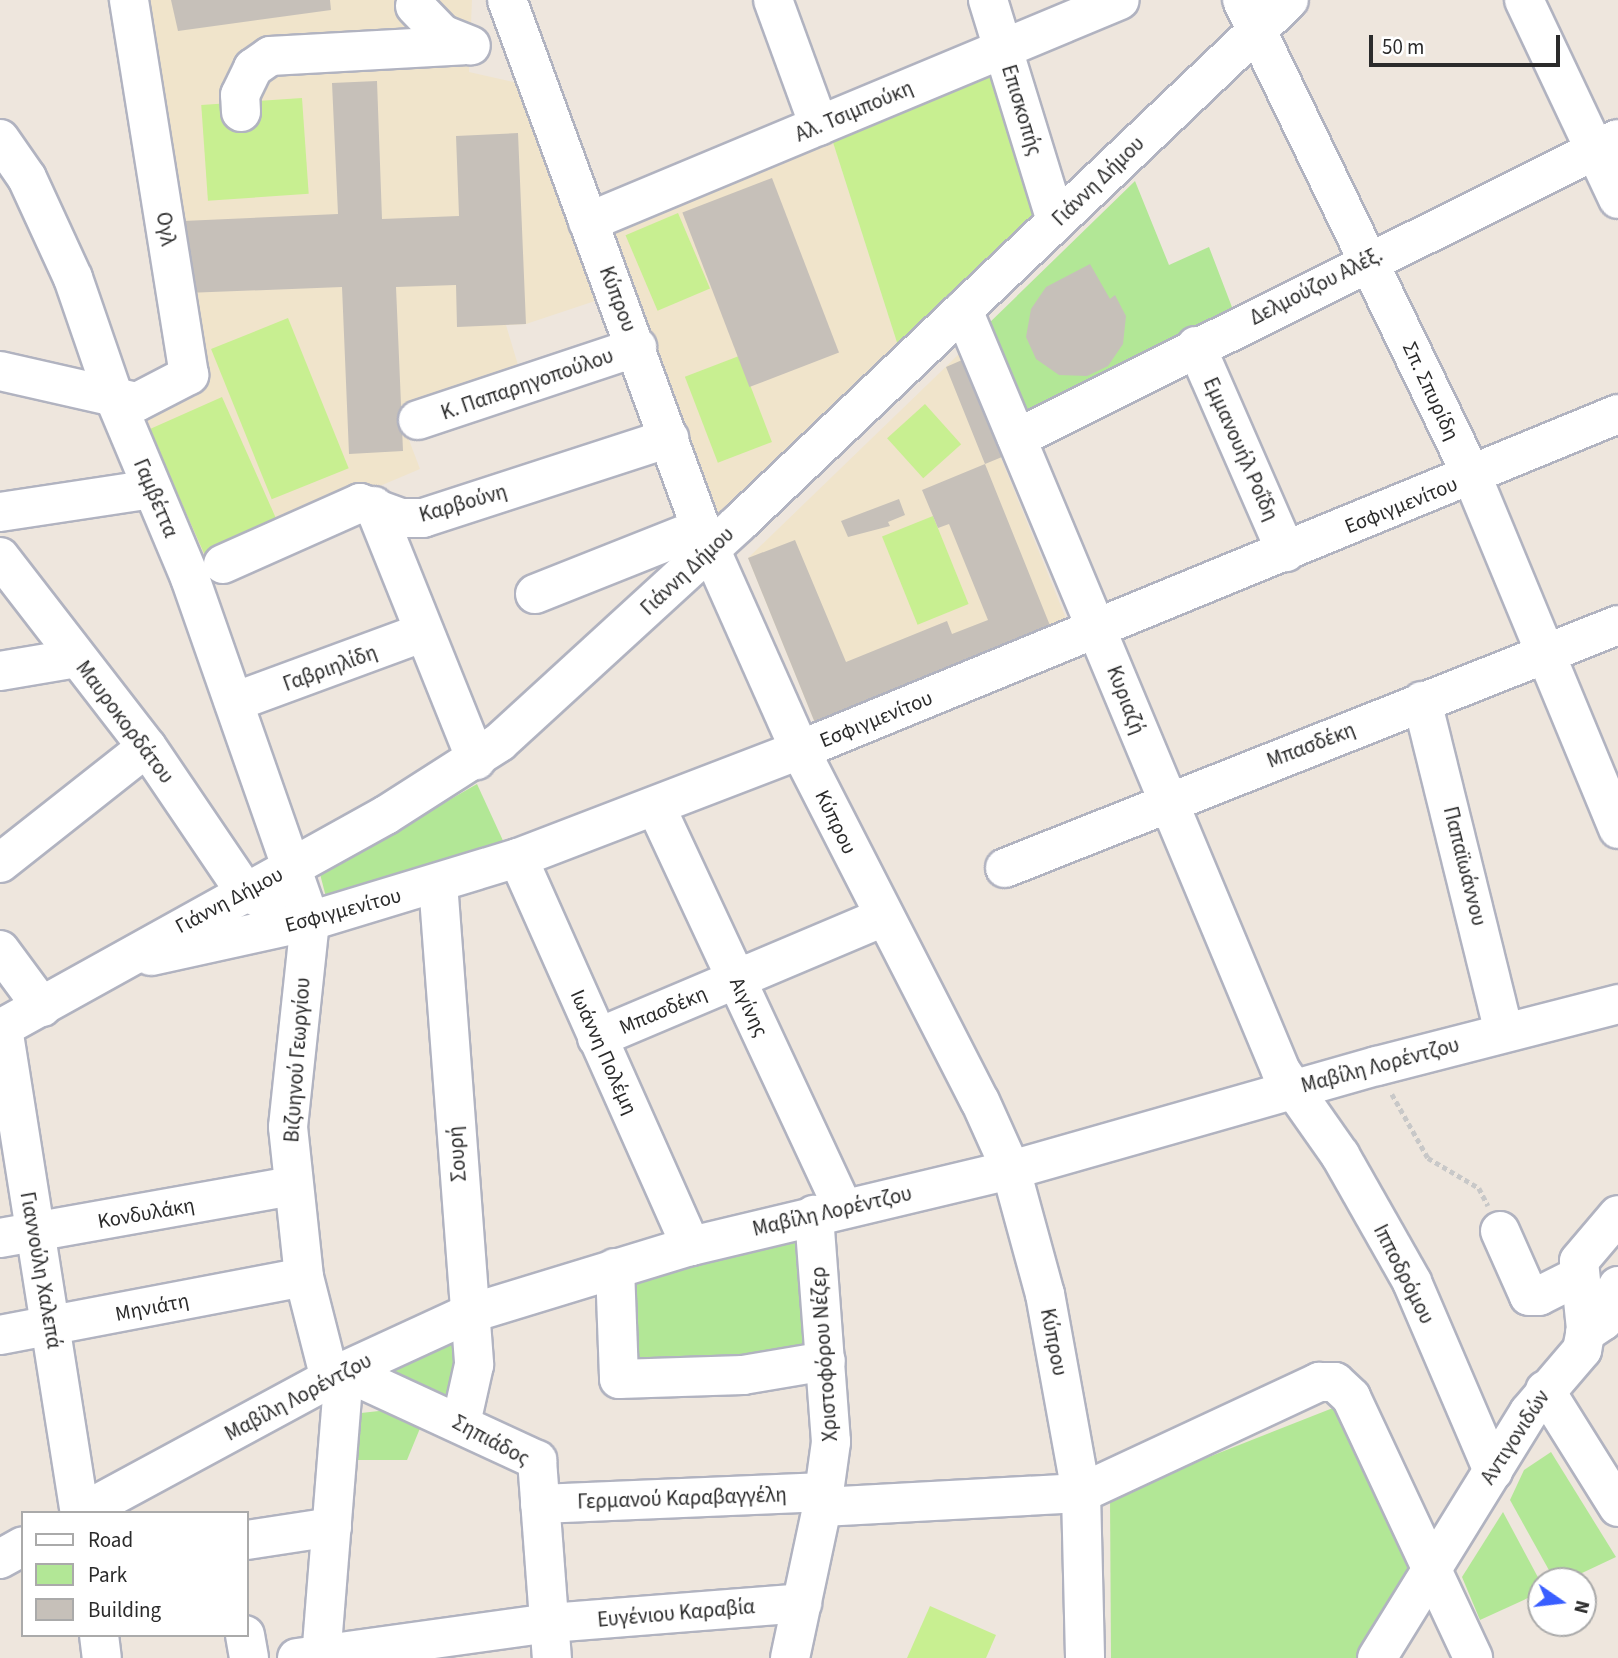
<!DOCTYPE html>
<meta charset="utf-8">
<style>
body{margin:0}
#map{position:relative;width:1618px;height:1658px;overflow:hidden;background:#eee6dd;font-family:"Source Sans 3",sans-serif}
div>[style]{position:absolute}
.education>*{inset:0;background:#f0e4cb}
.green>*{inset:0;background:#b2e796}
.pitch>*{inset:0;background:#c8ef91;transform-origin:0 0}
.building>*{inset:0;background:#c6c0b9;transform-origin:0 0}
.path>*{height:4.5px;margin-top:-2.25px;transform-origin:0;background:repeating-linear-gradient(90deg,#c8c8c8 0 5px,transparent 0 8.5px)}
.roads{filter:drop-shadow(2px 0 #b1b3c0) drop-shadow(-2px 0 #b1b3c0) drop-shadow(0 2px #b1b3c0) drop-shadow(0 -2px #b1b3c0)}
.minor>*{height:38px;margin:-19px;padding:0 19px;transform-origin:19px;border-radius:19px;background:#fff}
span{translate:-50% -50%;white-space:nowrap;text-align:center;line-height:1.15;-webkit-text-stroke:5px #fff;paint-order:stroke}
.street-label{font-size:21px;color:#2b2b2b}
.legend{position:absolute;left:21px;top:1511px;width:228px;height:126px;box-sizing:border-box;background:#fff;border:2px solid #aaa;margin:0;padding:9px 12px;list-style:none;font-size:21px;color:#2b2b2b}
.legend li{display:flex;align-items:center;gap:14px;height:35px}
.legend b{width:35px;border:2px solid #aaa}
.north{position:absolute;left:1527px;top:1567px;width:70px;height:70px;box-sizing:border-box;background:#fff;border:2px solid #aaa;border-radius:50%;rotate:104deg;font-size:19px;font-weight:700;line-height:28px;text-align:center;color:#2b2b2b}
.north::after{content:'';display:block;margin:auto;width:24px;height:32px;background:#395eff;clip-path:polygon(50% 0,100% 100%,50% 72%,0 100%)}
.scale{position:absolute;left:1369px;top:35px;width:191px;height:32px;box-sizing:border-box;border:4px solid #2b2b2b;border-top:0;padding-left:9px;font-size:21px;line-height:24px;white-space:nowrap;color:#2b2b2b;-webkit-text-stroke:5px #fff;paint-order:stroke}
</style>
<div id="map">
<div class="education">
<div style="clip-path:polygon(140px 0,472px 0,469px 72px,522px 84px,601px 299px,526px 324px,506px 325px,521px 375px,406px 432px,420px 469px,203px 561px,142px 423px,145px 412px,200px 387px)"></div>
<div style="clip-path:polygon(830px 133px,901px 355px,713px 534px,600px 228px)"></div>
<div style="clip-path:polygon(959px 354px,1067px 621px,815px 723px,748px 558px)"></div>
</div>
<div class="green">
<div style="clip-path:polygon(1135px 181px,1169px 265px,1209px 247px,1235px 315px,1025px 421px,985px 327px)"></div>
<div style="clip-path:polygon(477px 784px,505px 845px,326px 897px,320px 874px)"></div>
<div style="clip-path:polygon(795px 1239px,805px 1346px,736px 1363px,644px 1366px,633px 1354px,629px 1283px)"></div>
<div style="clip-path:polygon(456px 1333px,456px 1402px,381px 1369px)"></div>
<div style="clip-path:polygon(1338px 1406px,1419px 1573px,1369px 1658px,1111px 1658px,1110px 1496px)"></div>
<div style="clip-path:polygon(397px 1409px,423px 1421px,407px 1460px,358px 1460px,361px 1413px)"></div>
<div style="clip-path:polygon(1551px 1452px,1616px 1557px,1565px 1581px,1555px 1581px,1510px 1500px,1524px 1470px)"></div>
<div style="clip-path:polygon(1503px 1512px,1541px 1583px,1541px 1592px,1480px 1620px,1462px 1577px)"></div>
</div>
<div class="pitch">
<div style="clip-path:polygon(997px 61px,1045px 216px,901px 355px,830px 133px)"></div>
<div style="left:302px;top:98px;width:96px;height:101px;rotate:86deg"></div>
<div style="left:678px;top:213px;width:82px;height:57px;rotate:67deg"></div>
<div style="left:288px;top:318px;width:162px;height:83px;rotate:68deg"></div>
<div style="left:739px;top:356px;width:92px;height:58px;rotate:69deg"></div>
<div style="left:222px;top:397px;width:137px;height:80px;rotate:66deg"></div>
<div style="left:925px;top:404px;width:54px;height:51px;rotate:48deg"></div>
<div style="left:933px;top:516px;width:95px;height:55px;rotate:68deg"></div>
<div style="clip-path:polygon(930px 1606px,996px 1635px,986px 1658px,907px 1658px)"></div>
</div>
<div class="building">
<div style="clip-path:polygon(171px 0,330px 0,331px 10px,178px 31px)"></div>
<div style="clip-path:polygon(377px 81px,382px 219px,459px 216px,456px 136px,518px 133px,526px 324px,457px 327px,456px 285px,396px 287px,403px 451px,349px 454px,342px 287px,186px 293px,183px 221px,338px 214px,332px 83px)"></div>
<div style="left:772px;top:178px;width:187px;height:96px;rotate:69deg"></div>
<div style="clip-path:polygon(1090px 264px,1110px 299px,1115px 295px,1126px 316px,1123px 344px,1108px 366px,1087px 376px,1059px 375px,1036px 359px,1026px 337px,1031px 309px,1046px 287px)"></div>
<div style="clip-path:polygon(962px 360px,1002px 457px,985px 464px,1051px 628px,815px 723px,748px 558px,795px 540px,846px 662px,947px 621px,952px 634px,988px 620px,949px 524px,938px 528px,922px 490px,985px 464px,946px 367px)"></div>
<div style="clip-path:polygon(899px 499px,905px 515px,888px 522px,890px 526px,848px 537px,841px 521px)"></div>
</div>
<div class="path">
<div style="left:1392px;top:1094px;width:73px;rotate:60.6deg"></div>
<div style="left:1428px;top:1158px;width:59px;rotate:30.5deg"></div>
<div style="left:1479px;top:1188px;width:20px;rotate:63deg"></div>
</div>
<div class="roads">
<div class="minor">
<div style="left:507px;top:0;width:563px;rotate:69.83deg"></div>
<div style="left:701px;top:528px;width:243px;rotate:66deg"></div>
<div style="left:800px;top:750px;width:394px;rotate:62.9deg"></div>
<div style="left:980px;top:1101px;width:76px;rotate:65.8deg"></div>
<div style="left:1011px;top:1170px;width:129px;rotate:74.7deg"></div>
<div style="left:1045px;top:1294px;width:202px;rotate:79.7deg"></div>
<div style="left:1081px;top:1493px;width:165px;rotate:88.6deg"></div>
<div style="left:773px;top:0;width:134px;rotate:69.9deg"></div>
<div style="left:988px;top:0;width:231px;rotate:72.9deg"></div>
<div style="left:1242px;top:0;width:529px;rotate:64.21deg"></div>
<div style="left:1472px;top:476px;width:382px;rotate:67.5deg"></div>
<div style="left:1524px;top:0;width:220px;rotate:64.7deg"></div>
<div style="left:415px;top:6px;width:39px;rotate:46deg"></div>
<div style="left:442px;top:34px;width:31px;rotate:22deg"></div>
<div style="left:241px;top:112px;width:17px;rotate:-93deg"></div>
<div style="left:240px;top:95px;width:30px;rotate:-64deg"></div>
<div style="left:253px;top:68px;width:21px;rotate:-35deg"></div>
<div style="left:270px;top:56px;width:194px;rotate:-3.2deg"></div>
<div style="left:0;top:139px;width:47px;rotate:55.3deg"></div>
<div style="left:27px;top:178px;width:110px;rotate:65.3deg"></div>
<div style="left:73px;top:278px;width:126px;rotate:71deg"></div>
<div style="left:114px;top:397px;width:196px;rotate:67.2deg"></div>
<div style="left:190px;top:578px;width:363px;rotate:70.7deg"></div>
<div style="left:310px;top:921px;width:207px;rotate:96.1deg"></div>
<div style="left:288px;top:1127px;width:151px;rotate:83.9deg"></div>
<div style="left:304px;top:1277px;width:105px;rotate:75.7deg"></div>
<div style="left:588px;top:222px;width:576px;rotate:-22.65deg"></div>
<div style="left:963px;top:310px;width:825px;rotate:67.32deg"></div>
<div style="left:1281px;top:1071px;width:103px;rotate:54.9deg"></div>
<div style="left:1340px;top:1155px;width:146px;rotate:60.4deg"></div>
<div style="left:1412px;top:1282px;width:206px;rotate:66.8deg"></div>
<div style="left:1196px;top:346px;width:225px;rotate:66.4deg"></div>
<div style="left:0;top:371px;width:140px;rotate:12.8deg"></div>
<div style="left:137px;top:402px;width:59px;rotate:-27.4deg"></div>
<div style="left:189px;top:375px;width:380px;rotate:-99.1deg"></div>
<div style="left:418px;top:420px;width:231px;rotate:-18.4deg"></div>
<div style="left:1017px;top:438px;width:671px;rotate:-26.45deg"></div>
<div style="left:374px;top:506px;width:274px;rotate:68.1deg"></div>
<div style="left:0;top:512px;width:154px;rotate:-8.6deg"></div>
<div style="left:0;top:557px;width:240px;rotate:52.3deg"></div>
<div style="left:147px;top:747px;width:173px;rotate:55.9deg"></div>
<div style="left:244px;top:890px;width:26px;rotate:28deg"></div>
<div style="left:223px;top:564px;width:150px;rotate:-24deg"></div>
<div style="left:360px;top:503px;width:44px;rotate:20.1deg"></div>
<div style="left:401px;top:518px;width:22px"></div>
<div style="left:423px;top:518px;width:259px;rotate:-18deg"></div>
<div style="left:535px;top:594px;width:179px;rotate:-21.7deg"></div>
<div style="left:0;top:671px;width:78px;rotate:-9.6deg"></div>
<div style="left:1422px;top:701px;width:341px;rotate:76.1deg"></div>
<div style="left:234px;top:702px;width:202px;rotate:-20.2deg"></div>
<div style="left:656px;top:807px;width:442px;rotate:65deg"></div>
<div style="left:518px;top:858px;width:425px;rotate:66deg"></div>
<div style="left:0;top:863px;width:187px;rotate:-38.3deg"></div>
<div style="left:1005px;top:868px;width:659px;rotate:-21.62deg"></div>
<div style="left:438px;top:883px;width:483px;rotate:85.7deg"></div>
<div style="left:474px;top:1365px;width:59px;rotate:102.6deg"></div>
<div style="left:0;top:950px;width:71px;rotate:53.6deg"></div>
<div style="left:151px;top:956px;width:163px;rotate:-12.4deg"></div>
<div style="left:310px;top:921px;width:217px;rotate:-16.9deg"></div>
<div style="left:518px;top:858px;width:302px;rotate:-21deg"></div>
<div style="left:800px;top:750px;width:884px;rotate:-22.33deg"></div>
<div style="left:3px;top:1028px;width:491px;rotate:81deg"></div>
<div style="left:0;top:1029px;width:441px;rotate:-29deg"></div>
<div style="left:386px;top:815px;width:135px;rotate:-32.6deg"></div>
<div style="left:500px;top:742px;width:323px;rotate:-42.5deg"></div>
<div style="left:738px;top:524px;width:760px;rotate:-43.56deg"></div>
<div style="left:597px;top:1038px;width:311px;rotate:-22.9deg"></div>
<div style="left:1500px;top:1231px;width:71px;rotate:66deg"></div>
<div style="left:1529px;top:1296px;width:10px"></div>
<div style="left:1539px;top:1296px;width:45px;rotate:-26.6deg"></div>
<div style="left:0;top:1238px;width:298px;rotate:-10.1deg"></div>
<div style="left:615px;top:1268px;width:111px;rotate:87.9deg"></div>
<div style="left:619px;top:1379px;width:124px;rotate:-1.8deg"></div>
<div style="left:743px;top:1375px;width:84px;rotate:-9.6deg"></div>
<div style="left:1585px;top:1333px;width:22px;rotate:-34deg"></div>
<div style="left:1603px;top:1321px;width:38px;rotate:-67deg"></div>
<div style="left:0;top:1335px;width:309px;rotate:-10.8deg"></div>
<div style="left:1545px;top:1390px;width:138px;rotate:58deg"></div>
<div style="left:540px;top:1504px;width:285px;rotate:-2.4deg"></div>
<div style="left:822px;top:1507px;width:259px;rotate:-3.1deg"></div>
<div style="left:1081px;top:1493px;width:263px;rotate:-25deg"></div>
<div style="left:1319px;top:1382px;width:16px"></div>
<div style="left:1335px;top:1382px;width:22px;rotate:43deg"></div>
<div style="left:1351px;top:1397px;width:288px;rotate:64.9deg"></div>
<div style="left:81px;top:1513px;width:299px;rotate:-28.4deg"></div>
<div style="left:344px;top:1371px;width:136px;rotate:-24.7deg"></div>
<div style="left:468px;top:1314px;width:233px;rotate:-17deg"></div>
<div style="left:691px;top:1246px;width:329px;rotate:-13.4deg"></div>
<div style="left:1011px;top:1170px;width:380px;rotate:-15.9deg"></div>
<div style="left:1377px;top:1066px;width:249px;rotate:-14.4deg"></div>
<div style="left:247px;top:1540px;width:86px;rotate:-8.7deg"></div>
<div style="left:0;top:1559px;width:26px;rotate:-29deg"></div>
<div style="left:99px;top:1635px;width:23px;rotate:83deg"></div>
<div style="left:245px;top:1635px;width:23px;rotate:80deg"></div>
<div style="left:297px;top:1658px;width:255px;rotate:-7.9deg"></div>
<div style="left:550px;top:1623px;width:253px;rotate:-4.5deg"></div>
<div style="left:321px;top:1658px;width:288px;rotate:-85.4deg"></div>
<div style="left:344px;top:1371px;width:213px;rotate:24.8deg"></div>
<div style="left:537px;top:1460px;width:199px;rotate:85.7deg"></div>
<div style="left:790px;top:1658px;width:154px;rotate:-78deg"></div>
<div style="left:822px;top:1507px;width:66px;rotate:-82.1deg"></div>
<div style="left:831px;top:1442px;width:228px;rotate:-94.3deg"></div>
<div style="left:1377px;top:1658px;width:289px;rotate:-58.3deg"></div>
<div style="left:1529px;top:1412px;width:82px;rotate:-49.5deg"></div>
<div style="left:1582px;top:1350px;width:21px;rotate:-79deg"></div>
<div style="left:1586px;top:1329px;width:68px;rotate:-95.9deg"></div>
<div style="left:1579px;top:1261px;width:60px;rotate:-49.7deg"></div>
</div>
</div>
<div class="street-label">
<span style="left:1022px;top:110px;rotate:73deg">Επισκοπής</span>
<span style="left:854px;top:111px;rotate:-23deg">Αλ. Τσιμπούκη</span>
<span style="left:1098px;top:181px;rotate:-44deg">Γιάννη Δήμου</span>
<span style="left:166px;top:229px;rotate:81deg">Ογλ</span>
<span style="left:1316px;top:286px;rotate:-27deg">Δελμούζου Αλέξ.</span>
<span style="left:618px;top:299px;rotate:69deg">Κύπρου</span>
<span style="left:527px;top:384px;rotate:-19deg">Κ. Παπαρηγοπούλου</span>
<span style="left:1431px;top:391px;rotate:65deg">Σπ. Σπυρίδη</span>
<span style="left:1241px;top:449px;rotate:66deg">Εμμανουήλ Ροΐδη</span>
<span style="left:156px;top:498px;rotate:67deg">Γαμβέττα</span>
<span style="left:463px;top:503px;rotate:-16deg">Καρβούνη</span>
<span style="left:1401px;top:505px;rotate:-22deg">Εσφιγμενίτου</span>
<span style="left:687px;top:571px;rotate:-43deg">Γιάννη Δήμου</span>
<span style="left:330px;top:668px;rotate:-20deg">Γαβριηλίδη</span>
<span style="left:1126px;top:700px;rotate:69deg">Κυριαζή</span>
<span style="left:876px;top:719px;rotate:-22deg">Εσφιγμενίτου</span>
<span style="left:125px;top:722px;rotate:53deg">Μαυροκορδάτου</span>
<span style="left:1311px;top:745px;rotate:-21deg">Μπασδέκη</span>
<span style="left:836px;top:822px;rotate:64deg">Κύπρου</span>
<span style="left:1465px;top:866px;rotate:76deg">Παπαϊωάννου</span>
<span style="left:229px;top:900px;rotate:-28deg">Γιάννη Δήμου</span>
<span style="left:343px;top:910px;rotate:-15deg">Εσφιγμενίτου</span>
<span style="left:749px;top:1007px;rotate:65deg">Αιγίνης</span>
<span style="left:663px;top:1010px;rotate:-23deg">Μπασδέκη</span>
<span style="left:604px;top:1052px;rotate:66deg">Ιωάννη Πολέμη</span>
<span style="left:297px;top:1060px;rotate:-86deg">Βιζυηνού Γεωργίου</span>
<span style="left:1380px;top:1065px;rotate:-15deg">Μαβίλη Λορέντζου</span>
<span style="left:457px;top:1154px;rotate:-94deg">Σουρή</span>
<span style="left:832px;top:1211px;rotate:-13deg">Μαβίλη Λορέντζου</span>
<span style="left:146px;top:1213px;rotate:-10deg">Κονδυλάκη</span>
<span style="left:41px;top:1270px;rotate:80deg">Γιαννούλη Χαλεπά</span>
<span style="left:1404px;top:1274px;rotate:63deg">Ιπποδρόμου</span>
<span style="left:152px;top:1307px;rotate:-11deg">Μηνιάτη</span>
<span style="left:1054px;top:1342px;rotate:79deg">Κύπρου</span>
<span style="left:824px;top:1354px;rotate:-94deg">Χριστοφόρου Νέζερ</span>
<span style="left:298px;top:1397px;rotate:-28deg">Μαβίλη Λορέντζου</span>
<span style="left:1515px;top:1437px;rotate:-57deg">Αντιγονιδών</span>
<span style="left:491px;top:1440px;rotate:28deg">Σηπιάδος</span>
<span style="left:682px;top:1498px;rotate:-2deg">Γερμανού Καραβαγγέλη</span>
<span style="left:676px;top:1613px;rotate:-5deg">Ευγένιου Καραβία</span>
</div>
<ul class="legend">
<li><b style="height:9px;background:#fff"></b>Road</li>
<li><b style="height:19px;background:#b2e796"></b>Park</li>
<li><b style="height:19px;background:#c6c0b9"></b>Building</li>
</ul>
<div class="north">N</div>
<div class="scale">50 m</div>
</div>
